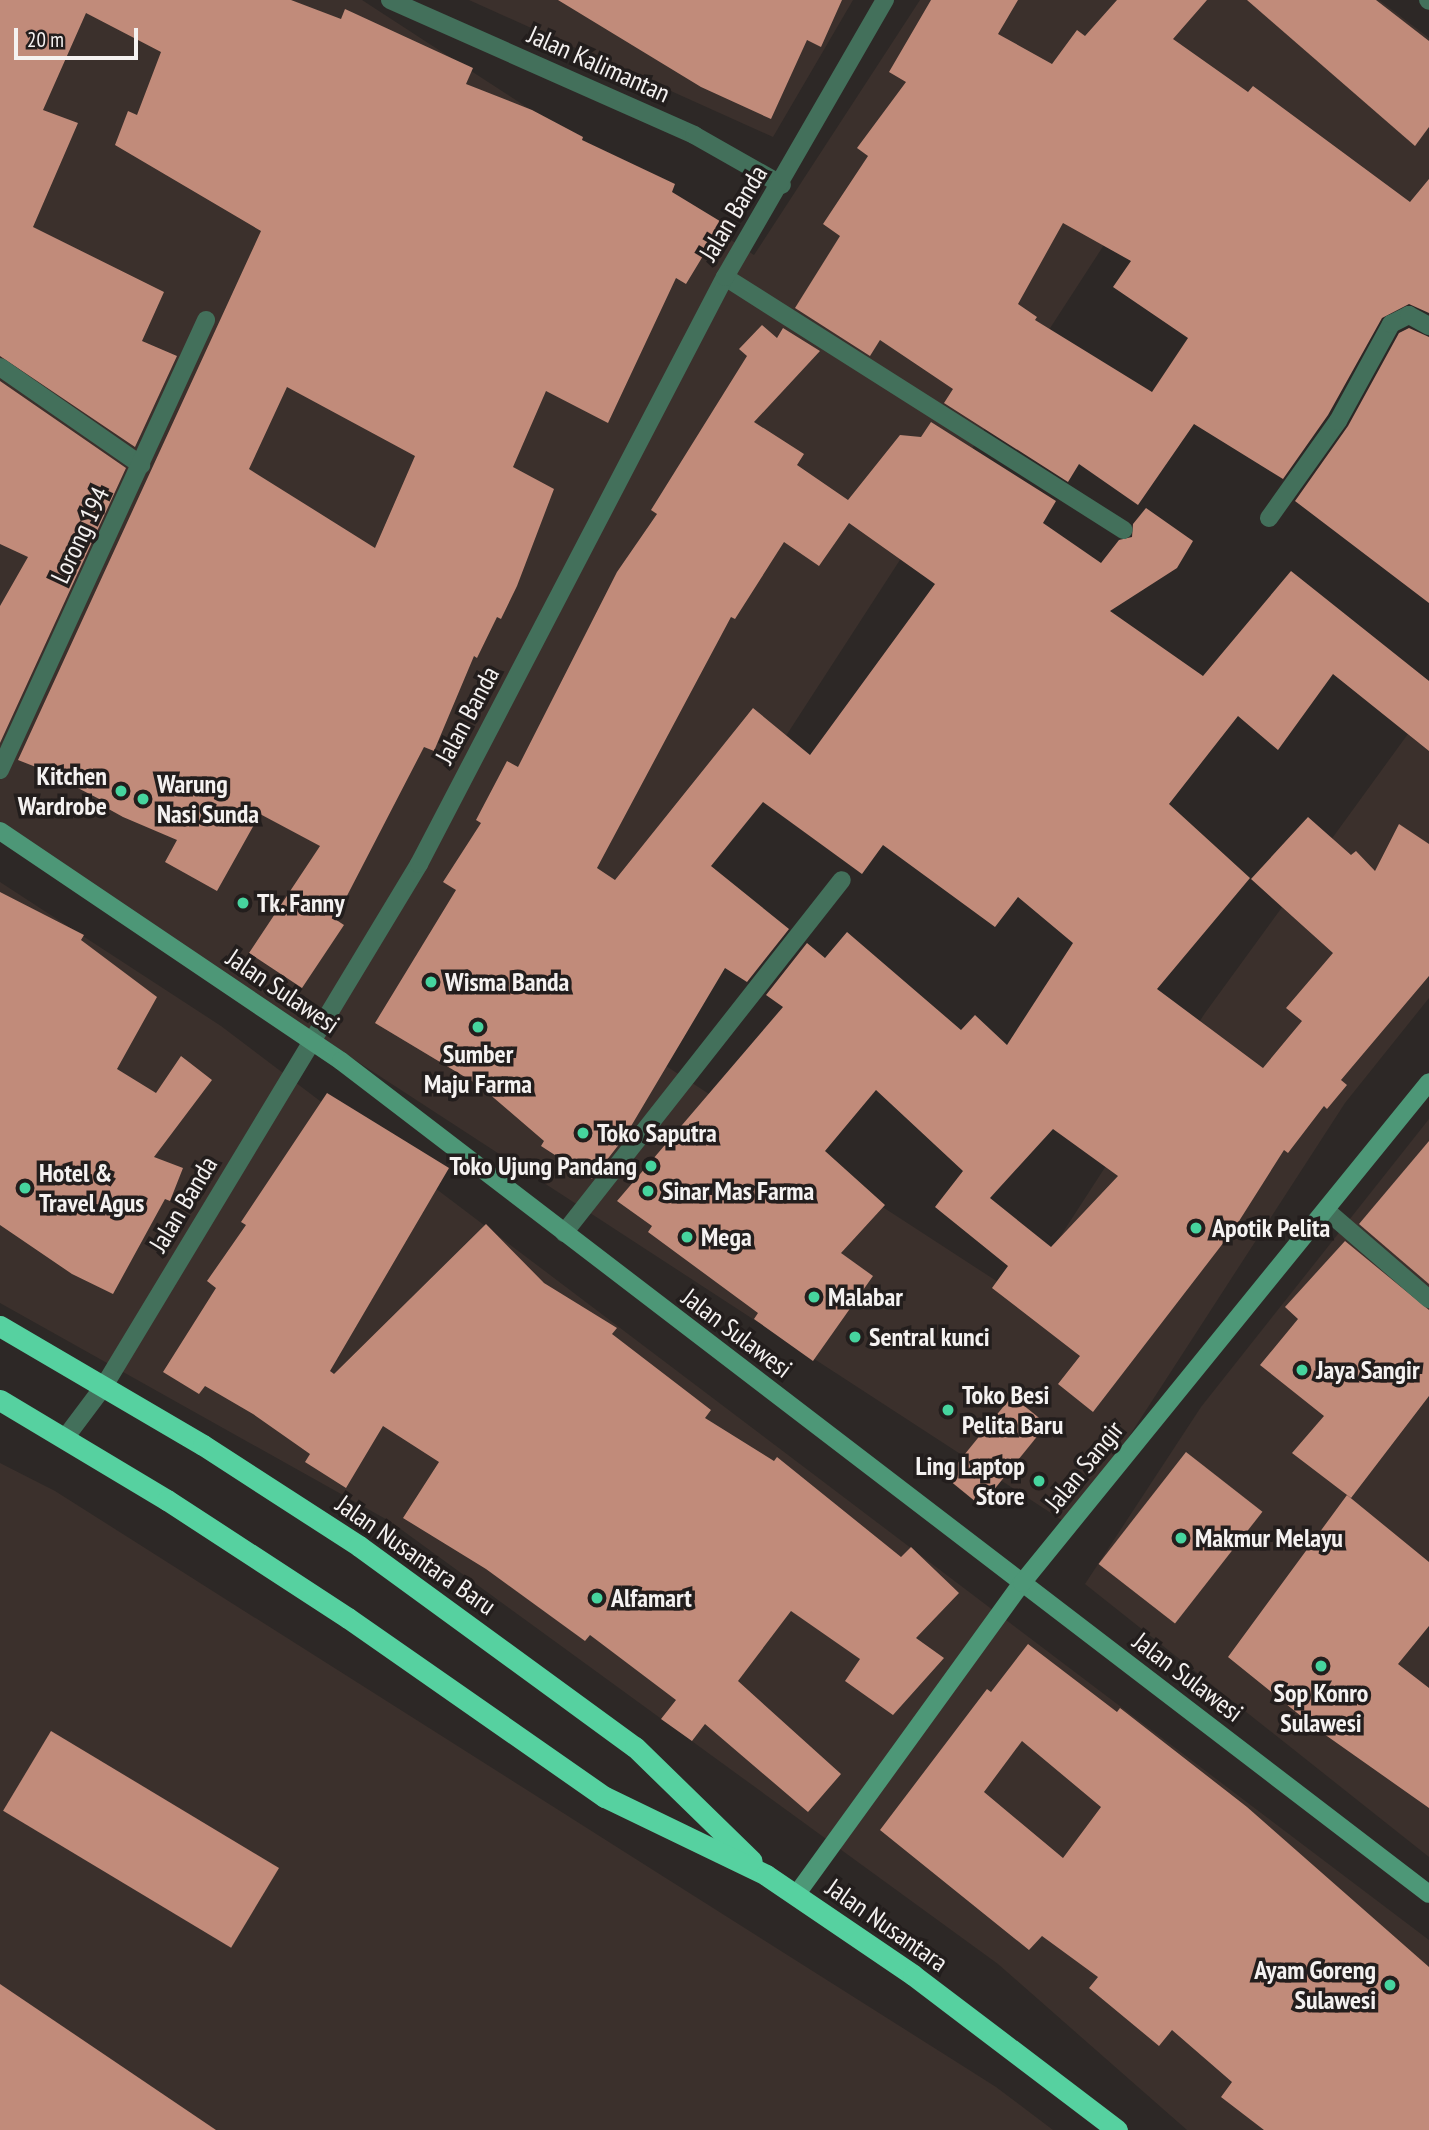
<!DOCTYPE html>
<style>
body{margin:0}
#map{position:relative;width:1429px;height:2130px;overflow:hidden;background:#2d2826;font-family:"PT Sans Narrow",sans-serif}
div>[style]{position:absolute}
.built>*{inset:0;background:#3b302c}
.building>*{inset:0;background:#c18b7a;transform-origin:0 0}
.street>*{height:18px;margin:-9px;padding:0 9px;transform-origin:9px;border-radius:9px;background:#43705b}
.secondary>*{height:18px;margin:-9px;padding:0 9px;transform-origin:9px;border-radius:9px;background:#4d9777}
.highway>*{height:21px;margin:-10.5px;padding:0 10.5px;transform-origin:10.5px;border-radius:10.5px;background:#56d1a0}
.dots>*{width:19px;height:19px;translate:-50% -50%;box-sizing:border-box;border:4px solid #231e1d;border-radius:50%}
span{translate:-50% -50%;white-space:nowrap;text-align:center;line-height:1.15;-webkit-text-stroke:7px #231e1d;paint-order:stroke}
.street-label{font-size:26px;color:#f5f2f1}
.poi-label{font-size:26px;color:#f5f2f1;font-weight:700}
.right{translate:-100% -50%;text-align:right}
.left{translate:0 -50%;text-align:left}
.scale{position:absolute;left:14px;top:28px;width:124px;height:32px;box-sizing:border-box;border:4px solid #f5f2f1;border-top:0;padding-left:9px;font-size:21px;line-height:24px;white-space:nowrap;color:#f5f2f1;-webkit-text-stroke:5px #231e1d;paint-order:stroke}
</style>
<div id="map">
<div class="built">
<div style="clip-path:polygon(0 0,362px 0,754px 255px,920px 0,1379px 0,1429px 38px,1429px 231px,1205px 89px,600px 1023px,1021px 1297px,1205px 1013px,1429px 705px,1429px 998px,1345px 1103px,1071px 1526px,0 829px)"></div>
<div style="clip-path:polygon(469px 0,853px 0,773px 137px)"></div>
<div style="clip-path:polygon(0 882px,221px 1026px,1429px 1940px,1429px 2130px,1187px 2130px,998px 1964px,391px 1522px,0 1303px)"></div>
<div style="clip-path:polygon(1429px 1119px,1429px 1857px,1085px 1584px,1201px 1407px)"></div>
<div style="clip-path:polygon(0 1463px,55px 1491px,642px 1863px,996px 2087px,1053px 2130px,0 2130px)"></div>
</div>
<div class="building">
<div style="clip-path:polygon(evenodd,0 0,291px 0,341px 19px,345px 9px,473px 68px,466px 84px,532px 110px,583px 137px,582px 140px,675px 184px,672px 192px,723px 223px,686px 284px,676px 278px,608px 423px,546px 391px,513px 467px,554px 489px,517px 586px,501px 619px,497px 617px,477px 658px,474px 656px,434px 751px,424px 747px,335px 919px,344px 925px,302px 988px,249px 953px,320px 846px,260px 814px,217px 891px,165px 862px,177px 840px,123px 817px,105px 807px,107px 803px,72px 785px,74px 782px,18px 760px,261px 231px,115px 145px,128px 111px,137px 115px,161px 52px,86px 13px,43px 110px,78px 123px,33px 227px,164px 292px,142px 341px,177px 356px,135px 447px,0 356px,0 0,287px 387px,415px 456px,375px 548px,249px 469px,287px 387px)"></div>
<div style="clip-path:polygon(558px 0,842px 0,821px 47px,807px 40px,771px 119px,701px 87px)"></div>
<div style="clip-path:polygon(evenodd,931px 0,1018px 0,998px 34px,1052px 64px,1077px 30px,1085px 36px,1117px 0,1207px 0,1173px 39px,1248px 92px,1253px 86px,1410px 202px,1429px 179px,1429px 313px,1409px 304px,1382px 318px,1328px 415px,1283px 479px,1194px 424px,1138px 505px,1079px 464px,1068px 482px,944px 403px,953px 389px,880px 340px,870px 356px,795px 308px,840px 236px,823px 224px,868px 156px,857px 148px,906px 82px,889px 72px,931px 0,1063px 223px,1131px 261px,1113px 287px,1188px 338px,1152px 392px,1035px 320px,1037px 317px,1018px 304px,1063px 223px)"></div>
<div style="clip-path:polygon(1247px 0,1376px 0,1429px 41px,1429px 127px,1415px 146px)"></div>
<div style="clip-path:polygon(evenodd,762px 325px,777px 338px,783px 328px,820px 351px,754px 422px,804px 454px,797px 465px,848px 500px,900px 435px,921px 437px,931px 422px,1056px 501px,1043px 523px,1101px 563px,1119px 540px,1132px 537px,1133px 524px,1146px 508px,1193px 541px,1177px 568px,1110px 611px,1203px 676px,1291px 571px,1429px 681px,1429px 751px,1333px 674px,1278px 750px,1238px 716px,1169px 804px,1250px 878px,1157px 989px,1263px 1068px,1302px 1021px,1286px 1008px,1333px 953px,1251px 879px,1308px 817px,1351px 855px,1356px 851px,1375px 871px,1399px 824px,1429px 844px,1429px 976px,1341px 1080px,1347px 1085px,1327px 1109px,1324px 1106px,1288px 1153px,1284px 1150px,1234px 1229px,1093px 1412px,1058px 1384px,1080px 1356px,992px 1288px,1008px 1266px,935px 1207px,963px 1171px,876px 1090px,825px 1151px,885px 1205px,841px 1253px,873px 1276px,813px 1361px,754px 1319px,758px 1313px,648px 1232px,652px 1226px,617px 1201px,783px 1007px,766px 995px,807px 943px,825px 958px,847px 932px,961px 1030px,975px 1015px,1007px 1045px,1073px 943px,1018px 897px,995px 927px,883px 845px,862px 874px,763px 802px,711px 866px,789px 929px,747px 982px,725px 968px,624px 1138px,592px 1179px,541px 1146px,544px 1141px,480px 1086px,375px 1023px,456px 890px,443px 882px,481px 823px,476px 820px,507px 761px,518px 767px,617px 572px,657px 514px,651px 510px,747px 356px,739px 349px,762px 325px,849px 523px,935px 584px,810px 755px,753px 708px,615px 880px,597px 868px,731px 617px,735px 619px,784px 542px,819px 566px,849px 523px,762px 325px,1053px 1129px,1118px 1176px,1051px 1247px,990px 1198px,1053px 1129px)"></div>
<div style="clip-path:polygon(1409px 328px,1429px 337px,1429px 603px,1295px 501px,1348px 426px,1399px 333px)"></div>
<div style="clip-path:polygon(0 381px,126px 468px,0 743px,0 606px,28px 557px,0 544px)"></div>
<div style="clip-path:polygon(0 892px,84px 935px,81px 940px,157px 997px,117px 1069px,156px 1093px,181px 1056px,212px 1080px,154px 1157px,183px 1168px,170px 1201px,165px 1199px,113px 1294px,72px 1274px,0 1225px)"></div>
<div style="clip-path:polygon(327px 1093px,449px 1168px,330px 1371px,334px 1374px,486px 1224px,544px 1283px,617px 1328px,612px 1334px,711px 1410px,705px 1418px,774px 1461px,777px 1457px,901px 1557px,911px 1547px,959px 1593px,916px 1638px,944px 1658px,893px 1715px,845px 1681px,860px 1659px,791px 1611px,738px 1681px,841px 1774px,808px 1812px,705px 1724px,692px 1741px,661px 1719px,676px 1700px,590px 1635px,585px 1641px,486px 1569px,403px 1518px,439px 1462px,383px 1426px,346px 1488px,305px 1462px,310px 1454px,253px 1414px,205px 1386px,199px 1394px,163px 1372px,216px 1288px,207px 1281px,246px 1225px,241px 1222px)"></div>
<div style="clip-path:polygon(1429px 1141px,1429px 1284px,1359px 1224px)"></div>
<div style="clip-path:polygon(1345px 1241px,1429px 1310px,1429px 1396px,1351px 1498px,1292px 1453px,1324px 1416px,1260px 1365px,1298px 1319px,1285px 1307px)"></div>
<div style="left:1012px;top:1396px;width:45px;height:105px;rotate:39deg"></div>
<div style="left:1186px;top:1452px;width:97px;height:142px;rotate:38deg"></div>
<div style="clip-path:polygon(1347px 1495px,1429px 1562px,1429px 1626px,1398px 1664px,1429px 1688px,1429px 1808px,1317px 1729px,1228px 1657px)"></div>
<div style="clip-path:polygon(evenodd,1028px 1644px,1117px 1712px,1120px 1708px,1247px 1807px,1429px 1967px,1429px 2130px,1264px 2130px,1221px 2097px,1232px 2082px,1172px 2030px,1159px 2046px,1089px 1988px,1098px 1977px,1042px 1936px,1029px 1950px,880px 1830px,987px 1689px,991px 1692px,1028px 1644px,1022px 1741px,1101px 1807px,1063px 1858px,984px 1792px,1022px 1741px)"></div>
<div style="left:51px;top:1731px;width:266px;height:93px;rotate:31deg"></div>
<div style="clip-path:polygon(0 1984px,216px 2130px,0 2130px)"></div>
</div>
<div class="street">
<div style="left:390px;top:0;width:333px;rotate:23.9deg"></div>
<div style="left:694px;top:135px;width:101px;rotate:29.6deg"></div>
<div style="left:1428px;top:0;width:1px;rotate:45deg"></div>
<div style="left:725px;top:277px;width:472px;rotate:32.4deg"></div>
<div style="left:0;top:367px;width:172px;rotate:34.8deg"></div>
<div style="left:1269px;top:518px;width:119px;rotate:-54.6deg"></div>
<div style="left:1338px;top:421px;width:111px;rotate:-61.3deg"></div>
<div style="left:1391px;top:324px;width:20px;rotate:-27deg"></div>
<div style="left:1409px;top:315px;width:23px;rotate:29deg"></div>
<div style="left:0;top:770px;width:495px;rotate:-65.4deg"></div>
<div style="left:1327px;top:1211px;width:135px;rotate:40.8deg"></div>
<div style="left:564px;top:1233px;width:449px;rotate:-51.8deg"></div>
<div style="left:65px;top:1438px;width:65px;rotate:-53.1deg"></div>
<div style="left:104px;top:1386px;width:610px;rotate:-58.89deg"></div>
<div style="left:419px;top:864px;width:662px;rotate:-62.47deg"></div>
<div style="left:725px;top:277px;width:320px;rotate:-60deg"></div>
</div>
<div class="secondary">
<div style="left:0;top:831px;width:411px;rotate:34deg"></div>
<div style="left:341px;top:1061px;width:1370px;rotate:37.44deg"></div>
<div style="left:796px;top:1895px;width:385px;rotate:-54.1deg"></div>
<div style="left:1022px;top:1583px;width:645px;rotate:-50.91deg"></div>
</div>
<div class="highway">
<div style="left:0;top:1326px;width:235px;rotate:30.4deg"></div>
<div style="left:203px;top:1445px;width:186px;rotate:32.9deg"></div>
<div style="left:359px;top:1546px;width:341px;rotate:36.1deg"></div>
<div style="left:635px;top:1747px;width:163px;rotate:44.3deg"></div>
<div style="left:0;top:1400px;width:195px;rotate:30.9deg"></div>
<div style="left:167px;top:1500px;width:216px;rotate:33.1deg"></div>
<div style="left:348px;top:1618px;width:313px;rotate:34.9deg"></div>
<div style="left:605px;top:1797px;width:179px;rotate:25.8deg"></div>
<div style="left:766px;top:1875px;width:178px;rotate:34.2deg"></div>
<div style="left:913px;top:1975px;width:256px;rotate:37.2deg"></div>
</div>
<div class="dots">
<div style="left:121px;top:791px;background:#46d49e"></div>
<div style="left:143px;top:799px;background:#46d49e"></div>
<div style="left:243px;top:903px;background:#46d49e"></div>
<div style="left:431px;top:982px;background:#46d49e"></div>
<div style="left:478px;top:1027px;background:#46d49e"></div>
<div style="left:583px;top:1133px;background:#46d49e"></div>
<div style="left:651px;top:1166px;background:#46d49e"></div>
<div style="left:25px;top:1188px;background:#46d49e"></div>
<div style="left:648px;top:1191px;background:#46d49e"></div>
<div style="left:1196px;top:1228px;background:#46d49e"></div>
<div style="left:687px;top:1237px;background:#46d49e"></div>
<div style="left:814px;top:1297px;background:#46d49e"></div>
<div style="left:855px;top:1337px;background:#46d49e"></div>
<div style="left:1302px;top:1370px;background:#46d49e"></div>
<div style="left:948px;top:1410px;background:#46d49e"></div>
<div style="left:1039px;top:1481px;background:#46d49e"></div>
<div style="left:1181px;top:1538px;background:#46d49e"></div>
<div style="left:597px;top:1598px;background:#46d49e"></div>
<div style="left:1321px;top:1666px;background:#46d49e"></div>
<div style="left:1390px;top:1985px;background:#46d49e"></div>
</div>
<div class="street-label">
<span style="left:599px;top:64px;rotate:24deg">Jalan Kalimantan</span>
<span style="left:733px;top:213px;rotate:-59deg">Jalan Banda</span>
<span style="left:80px;top:535px;rotate:-65deg">Lorong 194</span>
<span style="left:467px;top:715px;rotate:-62deg">Jalan Banda</span>
<span style="left:283px;top:991px;rotate:34deg">Jalan Sulawesi</span>
<span style="left:183px;top:1204px;rotate:-59deg">Jalan Banda</span>
<span style="left:737px;top:1333px;rotate:37deg">Jalan Sulawesi</span>
<span style="left:1084px;top:1466px;rotate:-51deg">Jalan Sangir</span>
<span style="left:416px;top:1555px;rotate:35deg">Jalan Nusantara Baru</span>
<span style="left:1188px;top:1677px;rotate:37deg">Jalan Sulawesi</span>
<span style="left:887px;top:1925px;rotate:35deg">Jalan Nusantara</span>
</div>
<div class="poi-label">
<span class="right" style="left:107px;top:791px">Kitchen<br>Wardrobe</span>
<span class="left" style="left:157px;top:799px">Warung<br>Nasi Sunda</span>
<span class="left" style="left:257px;top:903px">Tk. Fanny</span>
<span class="left" style="left:445px;top:982px">Wisma Banda</span>
<span style="left:478px;top:1069px">Sumber<br>Maju Farma</span>
<span class="left" style="left:597px;top:1133px">Toko Saputra</span>
<span class="right" style="left:637px;top:1166px">Toko Ujung Pandang</span>
<span class="left" style="left:39px;top:1188px">Hotel &amp;<br>Travel Agus</span>
<span class="left" style="left:662px;top:1191px">Sinar Mas Farma</span>
<span class="left" style="left:1212px;top:1228px">Apotik Pelita</span>
<span class="left" style="left:701px;top:1237px">Mega</span>
<span class="left" style="left:828px;top:1297px">Malabar</span>
<span class="left" style="left:869px;top:1337px">Sentral kunci</span>
<span class="left" style="left:1316px;top:1370px">Jaya Sangir</span>
<span class="left" style="left:962px;top:1410px">Toko Besi<br>Pelita Baru</span>
<span class="right" style="left:1025px;top:1481px">Ling Laptop<br>Store</span>
<span class="left" style="left:1195px;top:1538px">Makmur Melayu</span>
<span class="left" style="left:611px;top:1598px">Alfamart</span>
<span style="left:1321px;top:1708px">Sop Konro<br>Sulawesi</span>
<span class="right" style="left:1376px;top:1985px">Ayam Goreng<br>Sulawesi</span>
</div>
<div class="scale">20 m</div>
</div>
